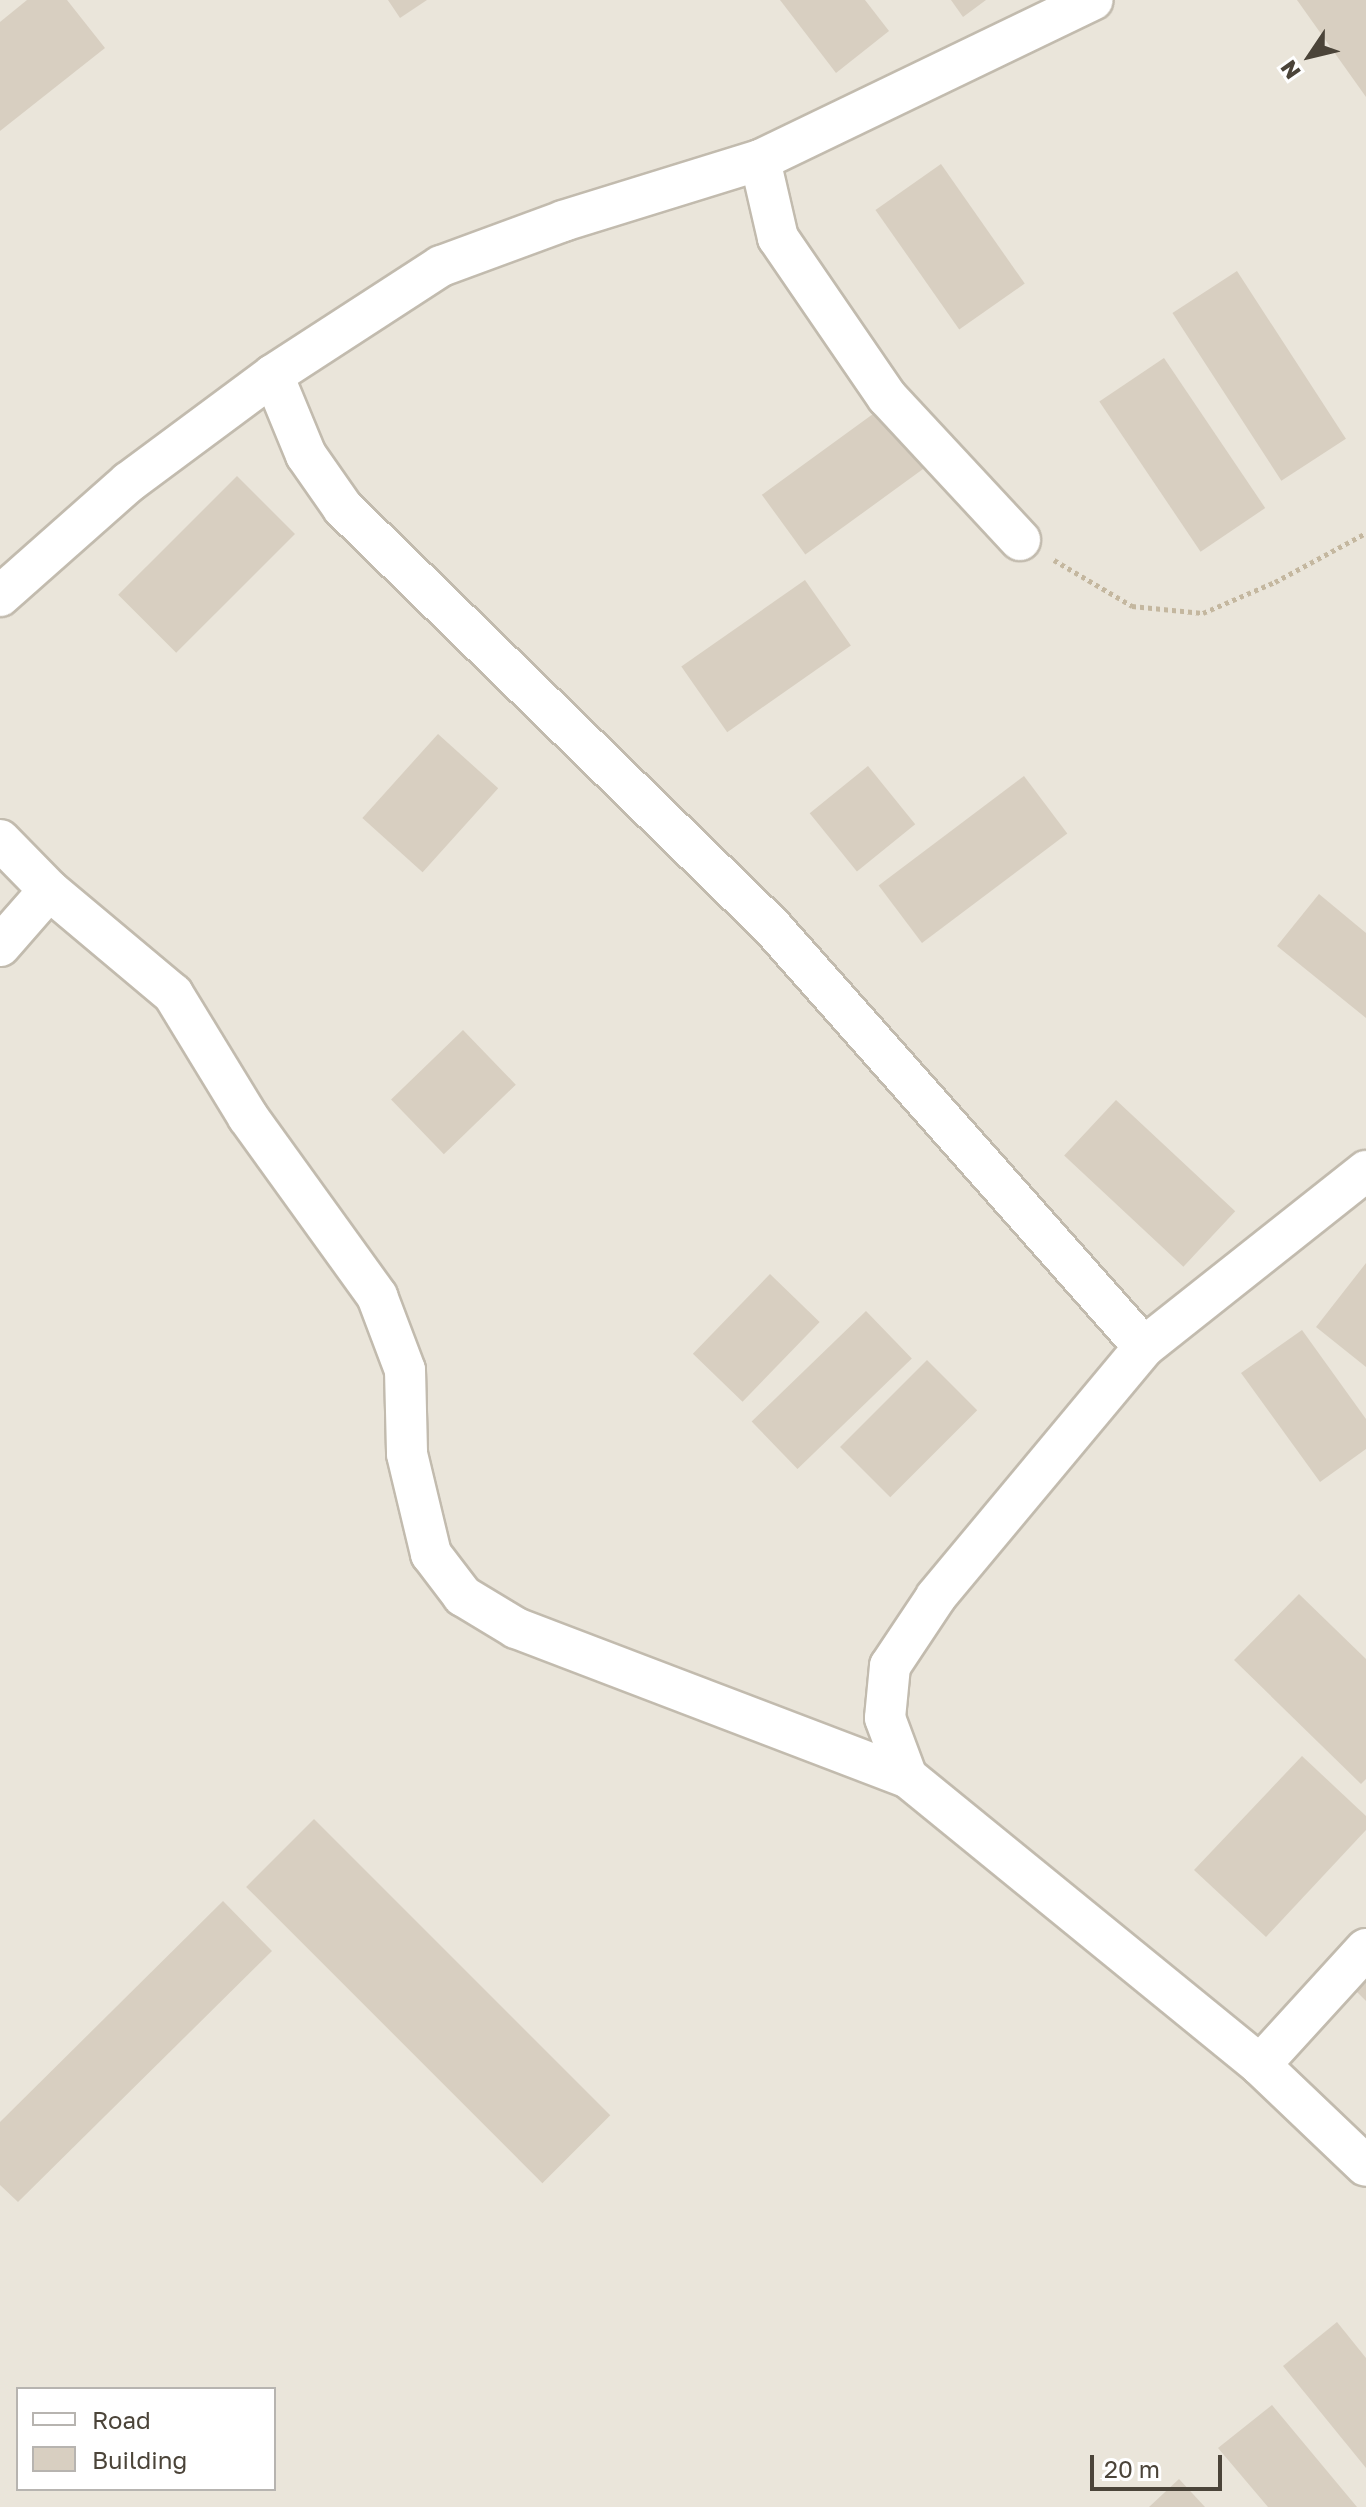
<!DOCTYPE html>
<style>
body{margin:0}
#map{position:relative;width:1366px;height:2507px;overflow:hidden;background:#f6f3ec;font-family:"Golos Text",sans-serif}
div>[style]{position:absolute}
.residential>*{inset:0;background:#eae5da}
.building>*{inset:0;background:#d8cfc1;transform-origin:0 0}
.path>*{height:5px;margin-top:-2.5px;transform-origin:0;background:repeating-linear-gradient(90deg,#c4b79f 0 4px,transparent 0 8px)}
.roads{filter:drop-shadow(2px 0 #c2bbae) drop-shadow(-2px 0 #c2bbae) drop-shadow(0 2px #c2bbae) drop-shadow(0 -2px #c2bbae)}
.street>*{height:40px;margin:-20px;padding:0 20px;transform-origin:20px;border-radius:20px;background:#fff}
span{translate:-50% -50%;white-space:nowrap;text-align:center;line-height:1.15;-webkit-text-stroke:8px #fff;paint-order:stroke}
.legend{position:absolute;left:16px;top:2387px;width:260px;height:104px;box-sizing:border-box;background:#fff;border:2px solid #b7b4b0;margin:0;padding:10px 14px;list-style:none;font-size:24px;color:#4b4439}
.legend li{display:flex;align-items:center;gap:16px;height:40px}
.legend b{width:40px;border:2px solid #b7b4b0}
.north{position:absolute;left:1270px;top:16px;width:80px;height:80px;-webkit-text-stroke:6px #fff;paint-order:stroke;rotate:235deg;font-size:22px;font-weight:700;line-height:32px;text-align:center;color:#4b4439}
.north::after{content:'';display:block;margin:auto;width:28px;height:36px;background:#4b4439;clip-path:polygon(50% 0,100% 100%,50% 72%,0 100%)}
.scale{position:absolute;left:1090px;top:2455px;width:132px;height:36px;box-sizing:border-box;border:4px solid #4b4439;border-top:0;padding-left:10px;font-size:24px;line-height:28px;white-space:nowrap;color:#4b4439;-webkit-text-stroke:6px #fff;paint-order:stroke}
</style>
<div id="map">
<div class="residential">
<div style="clip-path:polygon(evenodd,0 0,1366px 0,1366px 2507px,0 2507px,0 0,18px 2389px,274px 2389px,274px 2489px,18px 2489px,18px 2389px)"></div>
</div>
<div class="building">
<div style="clip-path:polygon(27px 0,67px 0,105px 48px,0 131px,0 22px)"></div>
<div style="clip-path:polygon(388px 0,427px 0,400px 18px)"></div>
<div style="clip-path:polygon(780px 0,865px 0,889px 31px,836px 73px)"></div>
<div style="clip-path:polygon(951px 0,986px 0,963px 17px)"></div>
<div style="clip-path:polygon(1297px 0,1366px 0,1366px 97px)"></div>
<div style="left:941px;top:164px;width:146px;height:80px;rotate:55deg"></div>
<div style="left:1237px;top:271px;width:200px;height:77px;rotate:57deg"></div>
<div style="left:1164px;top:358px;width:181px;height:78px;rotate:56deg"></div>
<div style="left:884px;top:406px;width:74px;height:151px;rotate:54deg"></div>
<div style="left:237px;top:476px;width:82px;height:168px;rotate:45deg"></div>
<div style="left:805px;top:580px;width:80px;height:151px;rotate:55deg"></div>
<div style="left:438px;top:734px;width:81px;height:113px;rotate:42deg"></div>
<div style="left:868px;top:766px;width:75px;height:75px;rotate:51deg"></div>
<div style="left:1024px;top:776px;width:72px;height:182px;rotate:53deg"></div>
<div style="clip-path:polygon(1319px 894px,1366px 933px,1366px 1018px,1277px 946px)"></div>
<div style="left:463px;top:1030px;width:76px;height:100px;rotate:46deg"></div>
<div style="left:1116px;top:1100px;width:163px;height:76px;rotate:43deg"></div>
<div style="clip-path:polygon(1366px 1263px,1366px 1367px,1316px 1327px)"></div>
<div style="left:770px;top:1274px;width:69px;height:111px;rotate:44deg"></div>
<div style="left:866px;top:1311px;width:66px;height:159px;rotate:46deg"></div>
<div style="clip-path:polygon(1302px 1330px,1366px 1419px,1366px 1449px,1320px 1482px,1241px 1373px)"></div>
<div style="left:927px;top:1360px;width:71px;height:123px;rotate:45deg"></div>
<div style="clip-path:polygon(1299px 1594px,1366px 1659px,1366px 1779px,1361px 1784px,1234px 1660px)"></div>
<div style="clip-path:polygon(1302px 1756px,1366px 1816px,1366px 1830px,1266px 1937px,1194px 1870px)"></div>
<div style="left:314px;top:1819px;width:419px;height:96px;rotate:45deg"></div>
<div style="clip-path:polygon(223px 1901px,272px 1951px,18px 2202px,0 2185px,0 2122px)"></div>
<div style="clip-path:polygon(1366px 1980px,1366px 2001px,1355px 1990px)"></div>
<div style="clip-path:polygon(1337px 2322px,1366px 2358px,1366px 2468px,1283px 2366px)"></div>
<div style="clip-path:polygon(1272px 2405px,1357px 2507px,1268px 2507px,1218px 2448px)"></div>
<div style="clip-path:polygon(1179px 2479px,1205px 2507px,1149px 2507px)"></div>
</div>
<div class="path">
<div style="left:1054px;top:560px;width:91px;rotate:30.5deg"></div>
<div style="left:1132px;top:606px;width:71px;rotate:5.6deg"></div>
<div style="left:1203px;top:613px;width:78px;rotate:-23.3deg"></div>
<div style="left:1275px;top:582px;width:103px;rotate:-28.3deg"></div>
</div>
<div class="roads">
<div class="street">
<div style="left:273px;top:375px;width:87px;rotate:67.6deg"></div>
<div style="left:306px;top:455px;width:65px;rotate:55.1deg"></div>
<div style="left:343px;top:508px;width:600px;rotate:44.32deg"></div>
<div style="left:772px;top:927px;width:561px;rotate:48.47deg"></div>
<div style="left:1020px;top:540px;width:195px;rotate:-132.9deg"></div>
<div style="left:887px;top:397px;width:193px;rotate:-124.4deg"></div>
<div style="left:778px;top:238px;width:80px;rotate:-103deg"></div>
<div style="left:760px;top:160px;width:369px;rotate:-25.7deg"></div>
<div style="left:0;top:596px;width:172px;rotate:-41.5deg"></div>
<div style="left:129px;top:482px;width:179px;rotate:-36.6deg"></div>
<div style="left:273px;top:375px;width:200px;rotate:-33deg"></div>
<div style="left:441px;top:266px;width:130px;rotate:-20.2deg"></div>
<div style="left:563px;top:221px;width:206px;rotate:-17.2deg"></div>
<div style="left:0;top:840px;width:70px;rotate:45.6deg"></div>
<div style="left:49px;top:890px;width:162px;rotate:40deg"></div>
<div style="left:173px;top:994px;width:144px;rotate:58.6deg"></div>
<div style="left:248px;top:1117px;width:221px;rotate:54.2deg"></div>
<div style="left:377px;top:1296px;width:79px;rotate:69.3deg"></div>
<div style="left:405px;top:1370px;width:84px;rotate:88.6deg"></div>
<div style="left:407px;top:1454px;width:103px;rotate:76.5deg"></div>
<div style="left:431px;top:1554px;width:53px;rotate:52.7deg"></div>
<div style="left:463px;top:1596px;width:62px;rotate:31.1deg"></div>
<div style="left:516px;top:1628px;width:418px;rotate:20.9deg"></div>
<div style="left:0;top:946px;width:74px;rotate:-48.8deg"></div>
<div style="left:1366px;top:1171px;width:283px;rotate:141.6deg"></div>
<div style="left:1144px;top:1347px;width:325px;rotate:129.8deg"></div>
<div style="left:936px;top:1597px;width:83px;rotate:123.7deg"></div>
<div style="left:890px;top:1666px;width:52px;rotate:95.5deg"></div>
<div style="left:885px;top:1718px;width:63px;rotate:69.6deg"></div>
<div style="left:907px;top:1777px;width:456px;rotate:39.2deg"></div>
<div style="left:1260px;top:2065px;width:146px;rotate:43.6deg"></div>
<div style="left:1260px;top:2065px;width:157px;rotate:-47.6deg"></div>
</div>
</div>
<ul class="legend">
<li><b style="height:10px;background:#fff"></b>Road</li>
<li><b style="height:22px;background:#d8cfc1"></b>Building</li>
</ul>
<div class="north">N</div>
<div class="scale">20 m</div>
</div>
